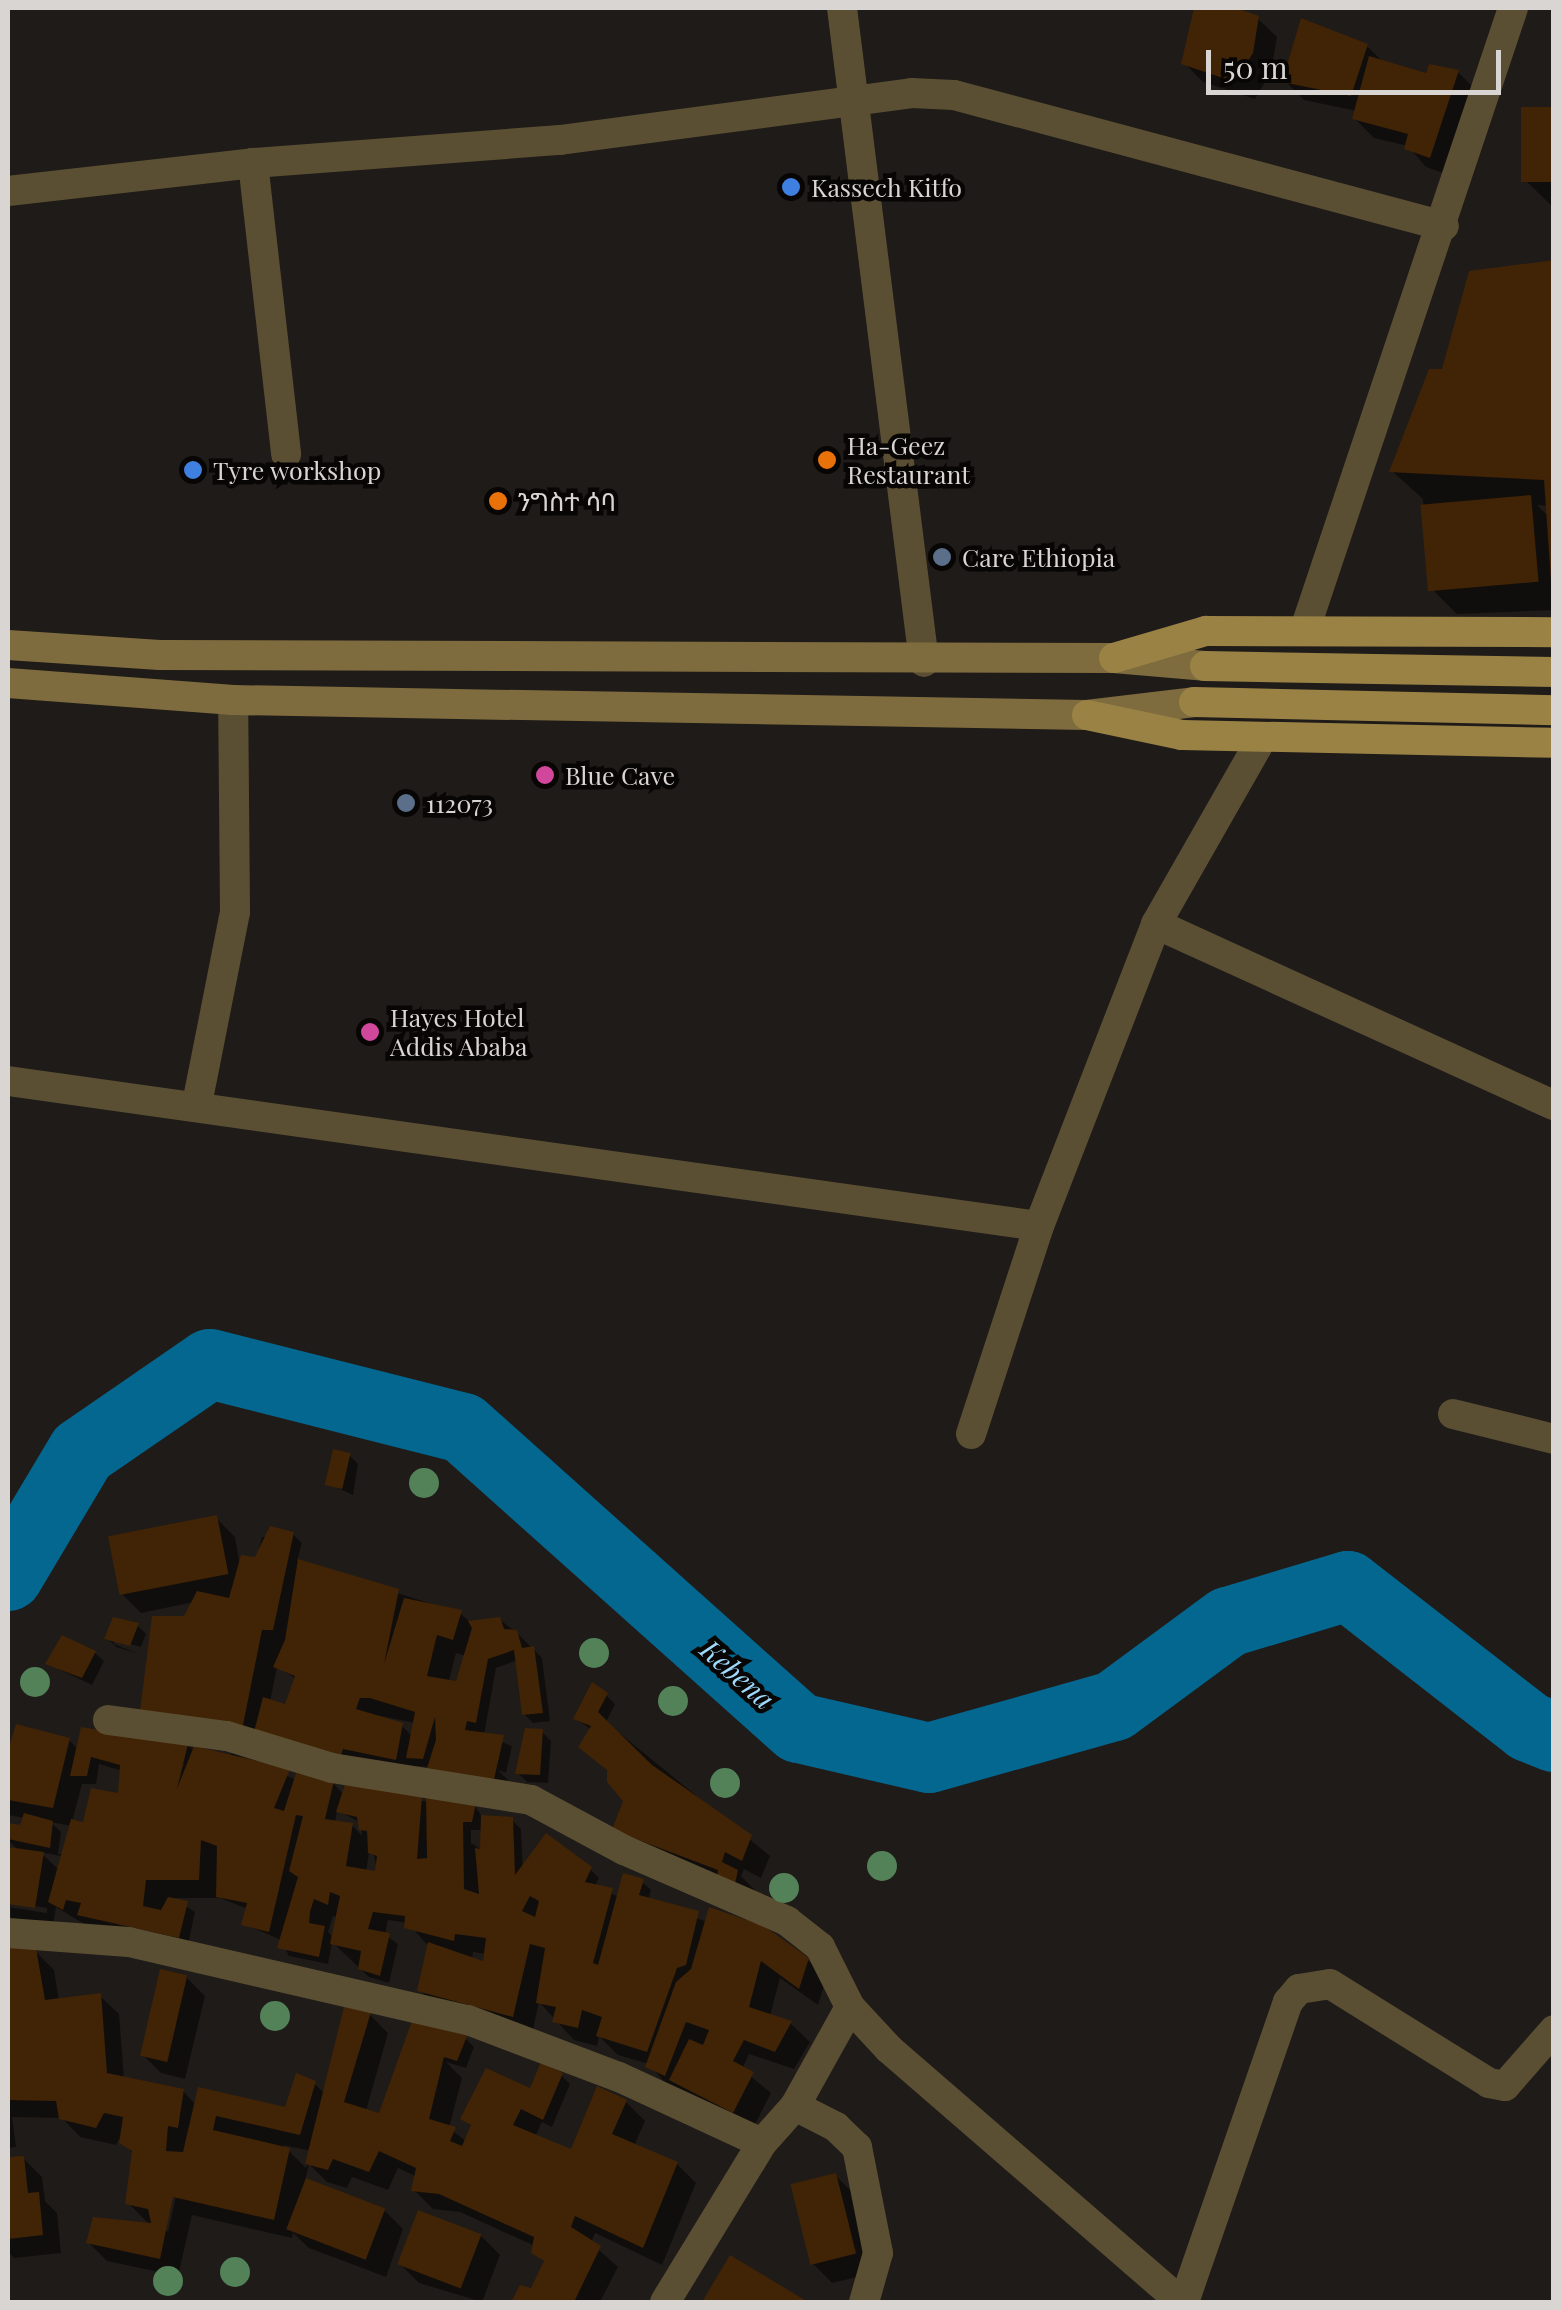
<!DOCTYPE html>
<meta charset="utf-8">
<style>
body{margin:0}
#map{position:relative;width:1561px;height:2310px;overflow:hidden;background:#1f1b18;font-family:"Playfair Display","Noto Sans Ethiopic",serif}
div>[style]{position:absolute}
.shadow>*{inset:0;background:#0007}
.river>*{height:70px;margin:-35px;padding:0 35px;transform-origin:35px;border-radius:35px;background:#03678f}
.building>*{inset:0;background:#412306;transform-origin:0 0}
.street>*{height:30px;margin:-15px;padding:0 15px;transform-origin:15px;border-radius:15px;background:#5b4f33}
.secondary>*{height:30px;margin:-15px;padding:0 15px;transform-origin:15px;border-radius:15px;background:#7f6c3e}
.primary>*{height:30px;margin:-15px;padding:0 15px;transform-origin:15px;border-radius:15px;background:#9a8245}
.trees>*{width:30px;height:30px;margin:-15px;border-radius:50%;background:#538259}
.dots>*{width:28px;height:28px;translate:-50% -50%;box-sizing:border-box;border:5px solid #080605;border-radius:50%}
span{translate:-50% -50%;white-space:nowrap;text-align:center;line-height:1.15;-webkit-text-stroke:9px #080605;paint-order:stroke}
.poi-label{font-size:25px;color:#d8d5d3}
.left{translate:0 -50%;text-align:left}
.water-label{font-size:28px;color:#9edafd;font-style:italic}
.frame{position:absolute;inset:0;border:10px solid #d8d5d3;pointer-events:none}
.scale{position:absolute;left:1206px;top:50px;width:295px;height:45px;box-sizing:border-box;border:5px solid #d8d5d3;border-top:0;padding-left:12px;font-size:30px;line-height:35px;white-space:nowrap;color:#d8d5d3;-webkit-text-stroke:8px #080605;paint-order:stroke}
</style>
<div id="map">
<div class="shadow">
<div style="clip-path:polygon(1196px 8px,1229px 8px,1257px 18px,1277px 37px,1271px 72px,1255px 99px,1203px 82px,1184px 63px)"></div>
<div style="clip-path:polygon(1367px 46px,1384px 63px,1427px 76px,1458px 72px,1477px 91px,1449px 175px,1426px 167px,1408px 146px,1374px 138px,1355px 119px,1357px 111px,1304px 100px,1285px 81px)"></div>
<div style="clip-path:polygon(1554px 110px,1554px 208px,1526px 181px)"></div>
<div style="clip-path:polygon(evenodd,1554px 262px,1554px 610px,1457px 614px,1428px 585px,1423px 499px,1392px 471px,1445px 369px,1554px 262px,1537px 505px,1548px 506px,1549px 517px,1537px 505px)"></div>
<div style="clip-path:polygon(349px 1455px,358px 1464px,353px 1495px,329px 1484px)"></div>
<div style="clip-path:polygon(evenodd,216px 1518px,235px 1537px,240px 1567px,263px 1562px,257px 1557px,262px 1537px,293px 1534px,302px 1543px,297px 1561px,460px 1613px,471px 1623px,499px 1619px,516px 1632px,542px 1658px,550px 1721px,533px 1723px,524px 1714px,518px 1660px,496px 1668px,484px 1735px,512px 1746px,506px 1773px,498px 1770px,515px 1787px,430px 1767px,417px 1766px,415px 1778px,161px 1729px,194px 1602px,141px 1613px,122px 1594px,216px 1518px,456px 1653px,466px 1656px,458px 1683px,448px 1684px,456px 1653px,216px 1518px,277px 1667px,297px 1679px,287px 1707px,270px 1702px,277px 1667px,216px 1518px,376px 1715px,415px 1723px,413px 1737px,401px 1725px,376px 1715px)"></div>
<div style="clip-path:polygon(137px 1625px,146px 1634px,141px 1647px,114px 1639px,114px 1644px,139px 1654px,116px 1647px,107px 1638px)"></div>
<div style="clip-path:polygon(95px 1653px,104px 1661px,92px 1685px,48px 1664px)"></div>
<div style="clip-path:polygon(606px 1695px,615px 1704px,606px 1722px,770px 1856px,761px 1878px,744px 1869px,741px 1876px,756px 1891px,753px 1902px,624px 1838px,625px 1802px,592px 1730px,576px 1719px)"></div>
<div style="clip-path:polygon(542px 1732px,551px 1741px,548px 1783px,527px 1782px,518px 1773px)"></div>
<div style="clip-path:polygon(evenodd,69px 1740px,78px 1749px,186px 1746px,225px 1760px,232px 1753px,297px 1780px,333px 1783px,344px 1795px,474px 1805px,483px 1818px,512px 1820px,521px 1829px,523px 1874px,590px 1869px,599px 1878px,595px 1886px,619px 1897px,642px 1882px,651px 1890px,648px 1900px,807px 1959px,826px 1979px,818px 2005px,780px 1978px,770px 2016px,791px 2024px,810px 2042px,794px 2069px,749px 2054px,742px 2069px,771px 2093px,752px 2130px,667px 2085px,649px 2064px,618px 2055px,599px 2036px,597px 2046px,574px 2040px,539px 2002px,532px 2034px,429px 1999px,420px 1990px,429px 1947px,408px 1923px,388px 1920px,385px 1935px,398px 1944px,389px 1983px,369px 1977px,332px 1942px,328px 1964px,289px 1956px,281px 1940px,244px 1924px,248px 1909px,220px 1898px,173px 1898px,195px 1912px,188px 1945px,99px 1933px,56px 1907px,53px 1926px,11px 1919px,8px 1850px,19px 1851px,8px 1840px,8px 1829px,22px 1828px,25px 1818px,8px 1815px,8px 1753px,69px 1740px,99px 1764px,123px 1771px,119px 1795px,84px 1825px,72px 1822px,82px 1784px,96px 1784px,99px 1764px,69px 1740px,337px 1810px,361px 1823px,362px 1836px,352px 1825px,335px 1823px,337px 1810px,69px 1740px,50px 1822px,72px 1826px,74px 1856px,58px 1854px,61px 1832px,50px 1822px,69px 1740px,471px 1830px,483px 1830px,483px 1851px,471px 1843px,471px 1830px,69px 1740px,371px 1840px,377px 1870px,375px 1874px,366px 1872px,371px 1840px,69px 1740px,40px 1852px,61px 1856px,58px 1869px,40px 1852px,69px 1740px,9px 1902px,47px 1908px,47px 1913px,9px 1907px,9px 1902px,69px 1740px,333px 1916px,338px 1918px,334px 1938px,328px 1932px,333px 1916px,69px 1740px,473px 1952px,486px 1954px,485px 1964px,472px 1961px,473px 1952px)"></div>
<div style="clip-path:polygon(evenodd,8px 1951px,35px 1951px,54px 1970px,59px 2001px,100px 1996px,119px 2014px,124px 2079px,183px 2091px,196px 2105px,293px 2112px,314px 2083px,325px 2094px,369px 2014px,388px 2033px,366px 2111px,381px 2116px,409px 2045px,465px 2038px,474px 2047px,466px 2068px,446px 2062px,462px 2078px,449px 2128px,467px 2142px,473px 2128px,463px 2118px,561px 2075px,570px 2084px,552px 2127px,542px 2122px,535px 2137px,572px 2152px,626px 2102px,645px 2121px,634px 2146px,677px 2164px,696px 2183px,662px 2265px,595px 2233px,591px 2243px,618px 2267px,600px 2302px,514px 2302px,522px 2288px,532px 2290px,545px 2264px,535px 2246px,460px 2212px,433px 2209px,414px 2190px,417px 2177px,398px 2168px,388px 2190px,352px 2177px,347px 2188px,327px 2182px,309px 2164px,305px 2181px,384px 2210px,403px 2229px,386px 2277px,309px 2248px,293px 2233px,292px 2238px,192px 2215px,178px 2276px,107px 2261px,88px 2242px,150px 2225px,128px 2203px,134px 2154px,119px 2139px,116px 2145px,80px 2137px,62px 2118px,12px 2117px,16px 2147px,8px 2148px,8px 1951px,283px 2145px,311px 2151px,306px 2168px,283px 2145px,8px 1951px,173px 2184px,178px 2186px,168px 2232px,164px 2228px,173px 2184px)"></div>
<div style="clip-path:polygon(186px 1977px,205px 1996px,185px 2079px,161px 2073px,142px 2054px)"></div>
<div style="clip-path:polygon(23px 2158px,42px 2177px,45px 2201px,57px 2213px,61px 2253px,14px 2258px,8px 2252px,8px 2160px)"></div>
<div style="clip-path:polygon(835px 2175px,854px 2194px,874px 2273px,832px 2283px,813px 2264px)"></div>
<div style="clip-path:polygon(481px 2236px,500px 2255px,482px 2302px,419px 2283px,400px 2264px)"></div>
</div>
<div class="river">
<div style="left:8px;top:1576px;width:144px;rotate:-59.2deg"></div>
<div style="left:82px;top:1452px;width:155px;rotate:-34.5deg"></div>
<div style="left:210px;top:1364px;width:261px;rotate:14.2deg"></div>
<div style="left:463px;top:1428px;width:450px;rotate:41.8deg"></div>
<div style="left:799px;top:1728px;width:133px;rotate:13deg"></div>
<div style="left:929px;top:1758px;width:192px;rotate:-15.7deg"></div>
<div style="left:1114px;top:1706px;width:142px;rotate:-36.4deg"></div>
<div style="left:1228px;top:1622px;width:125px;rotate:-16.7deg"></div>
<div style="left:1348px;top:1586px;width:229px;rotate:37.9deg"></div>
<div style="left:1529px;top:1727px;width:27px;rotate:22deg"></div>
</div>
<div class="building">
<div style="clip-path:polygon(1194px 8px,1236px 8px,1259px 16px,1253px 53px,1235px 82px,1181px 64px)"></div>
<div style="clip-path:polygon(1301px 18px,1368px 44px,1351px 96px,1282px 82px)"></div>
<div style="clip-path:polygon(1369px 56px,1426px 73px,1429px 64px,1459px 70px,1430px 158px,1404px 149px,1408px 134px,1352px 119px)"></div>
<div style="left:1554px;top:107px;width:75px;height:33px;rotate:90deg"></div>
<div style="clip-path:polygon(1554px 260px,1554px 581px,1551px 581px,1544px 480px,1389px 472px,1429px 369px,1442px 369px,1469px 271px)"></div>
<div style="left:1531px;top:495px;width:87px;height:111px;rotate:85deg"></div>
<div style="left:333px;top:1449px;width:18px;height:37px;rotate:13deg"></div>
<div style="left:217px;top:1515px;width:60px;height:111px;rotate:79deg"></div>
<div style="clip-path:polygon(270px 1526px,294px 1532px,273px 1630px,262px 1630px,242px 1730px,140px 1711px,152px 1616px,184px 1616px,197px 1591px,229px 1598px,241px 1555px,255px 1557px)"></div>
<div style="clip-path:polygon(298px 1559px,399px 1589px,384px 1664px,404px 1598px,462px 1610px,453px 1640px,437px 1635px,427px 1676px,456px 1681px,472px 1628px,468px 1621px,500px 1617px,504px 1629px,517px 1630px,522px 1648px,534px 1646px,543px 1713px,522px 1715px,514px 1650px,488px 1659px,476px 1723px,467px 1721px,465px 1730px,504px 1735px,493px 1784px,426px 1771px,436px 1740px,435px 1717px,423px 1759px,406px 1758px,415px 1712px,370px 1698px,360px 1698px,356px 1709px,403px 1723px,396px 1760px,343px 1749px,340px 1758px,254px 1732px,263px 1697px,285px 1704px,295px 1676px,273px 1667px,285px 1640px)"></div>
<div style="clip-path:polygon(113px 1617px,139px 1623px,130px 1646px,104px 1639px)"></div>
<div style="clip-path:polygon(62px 1635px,96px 1651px,82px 1678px,45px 1664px)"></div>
<div style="clip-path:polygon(592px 1682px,608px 1693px,598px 1712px,652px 1765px,752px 1835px,742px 1861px,725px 1852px,722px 1862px,738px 1870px,735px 1884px,717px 1878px,718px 1870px,612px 1830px,623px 1801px,607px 1782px,607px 1770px,578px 1747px,591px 1726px,573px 1719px)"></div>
<div style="clip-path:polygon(16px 1724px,70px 1738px,53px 1808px,8px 1800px,8px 1750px)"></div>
<div style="clip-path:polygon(evenodd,81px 1727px,188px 1744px,177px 1789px,194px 1746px,290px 1769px,274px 1808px,284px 1811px,296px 1773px,334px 1781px,325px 1819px,353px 1823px,346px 1866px,375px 1871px,377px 1856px,368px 1853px,367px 1831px,359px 1830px,357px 1817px,336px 1812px,346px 1781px,422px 1796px,417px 1859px,427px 1858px,426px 1797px,476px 1803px,472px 1822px,463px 1822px,464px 1889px,479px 1894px,475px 1848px,480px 1849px,481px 1815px,513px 1817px,515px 1875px,546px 1833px,592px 1867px,585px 1882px,613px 1888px,593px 1963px,598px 1965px,623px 1873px,644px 1879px,639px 1895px,699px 1911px,686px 1965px,677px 1968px,647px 2052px,596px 2036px,602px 2017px,582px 2010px,578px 2028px,552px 2022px,556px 2007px,536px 2003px,545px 1948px,530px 1944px,513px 2017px,417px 1991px,428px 1942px,483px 1961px,486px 1938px,455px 1934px,454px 1941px,404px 1928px,405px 1916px,373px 1912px,368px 1929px,390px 1933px,380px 1976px,358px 1969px,361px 1951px,330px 1944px,340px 1896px,330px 1892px,328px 1905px,314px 1899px,310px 1912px,309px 1923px,325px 1926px,319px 1957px,277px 1948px,298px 1877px,289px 1871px,303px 1816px,296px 1815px,269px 1932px,241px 1925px,247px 1903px,216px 1897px,217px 1846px,201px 1840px,199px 1880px,146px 1880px,143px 1906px,161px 1910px,168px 1897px,188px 1901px,179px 1938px,77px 1915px,81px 1903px,66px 1900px,63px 1910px,48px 1902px,71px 1819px,83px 1822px,91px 1788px,118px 1793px,120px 1765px,91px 1757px,87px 1776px,70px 1776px,81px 1727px,530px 1896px,539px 1901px,535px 1917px,522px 1911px,530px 1896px)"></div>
<div style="clip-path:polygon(525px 1728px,543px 1729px,540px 1775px,515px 1774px)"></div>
<div style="clip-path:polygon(24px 1813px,53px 1821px,50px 1848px,8px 1839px,8px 1823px,20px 1825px)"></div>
<div style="clip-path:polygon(8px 1847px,44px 1852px,35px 1908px,8px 1904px)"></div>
<div style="clip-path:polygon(709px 1907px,764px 1926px,809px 1958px,799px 1989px,761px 1961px,749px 2007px,792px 2021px,775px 2052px,744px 2040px,733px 2061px,754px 2072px,733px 2113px,669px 2080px,689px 2039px,703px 2045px,709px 2030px,686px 2022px,665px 2076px,645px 2067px,676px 1982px,691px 1969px)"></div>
<div style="clip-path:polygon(8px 1948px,36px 1948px,45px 2000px,101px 1993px,107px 2073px,184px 2089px,178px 2128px,168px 2126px,166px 2151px,183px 2152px,198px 2087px,285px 2107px,296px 2073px,316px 2081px,300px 2135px,216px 2116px,213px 2130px,290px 2148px,274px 2220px,173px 2197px,160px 2259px,86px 2243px,93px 2217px,151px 2223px,148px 2209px,125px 2204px,132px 2151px,119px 2143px,123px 2117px,104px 2113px,96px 2128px,59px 2119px,56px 2101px,8px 2100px)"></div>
<div style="left:160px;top:1969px;width:28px;height:89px;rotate:13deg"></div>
<div style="clip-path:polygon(344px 2007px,371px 2012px,344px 2102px,379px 2113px,413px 2018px,467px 2036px,457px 2061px,444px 2057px,429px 2119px,456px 2127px,450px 2141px,462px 2146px,471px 2125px,460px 2119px,486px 2068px,530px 2088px,541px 2062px,563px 2073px,543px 2120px,521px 2109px,513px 2125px,571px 2149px,597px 2086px,627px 2100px,612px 2134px,678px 2162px,643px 2248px,575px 2216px,571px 2227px,601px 2246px,574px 2302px,511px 2302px,520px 2285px,531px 2288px,544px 2261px,531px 2253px,534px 2237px,439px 2194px,411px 2191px,416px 2168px,379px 2151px,369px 2172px,333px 2159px,328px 2170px,305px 2164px)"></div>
<div style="clip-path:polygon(24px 2156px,28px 2193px,39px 2192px,43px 2235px,8px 2239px,8px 2157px)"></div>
<div style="left:836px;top:2173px;width:83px;height:47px;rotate:76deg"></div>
<div style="left:306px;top:2178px;width:85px;height:55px;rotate:21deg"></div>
<div style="left:418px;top:2210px;width:68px;height:58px;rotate:21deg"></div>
<div style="clip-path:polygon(730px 2255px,808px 2302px,702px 2302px)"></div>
</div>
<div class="street">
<div style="left:842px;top:8px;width:659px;rotate:82.85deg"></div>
<div style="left:253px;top:163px;width:293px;rotate:83.5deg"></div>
<div style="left:8px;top:191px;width:247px;rotate:-6.5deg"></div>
<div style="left:253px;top:163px;width:308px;rotate:-4.3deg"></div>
<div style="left:560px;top:140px;width:355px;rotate:-7.6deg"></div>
<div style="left:912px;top:93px;width:42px;rotate:2.7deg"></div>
<div style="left:954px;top:95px;width:507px;rotate:14.97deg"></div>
<div style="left:1305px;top:629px;width:655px;rotate:-71.48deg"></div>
<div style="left:1156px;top:924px;width:437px;rotate:24.5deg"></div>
<div style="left:8px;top:1081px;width:1041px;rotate:8.01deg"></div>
<div style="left:197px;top:1104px;width:196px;rotate:-78.8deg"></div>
<div style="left:235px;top:912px;width:212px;rotate:-90.5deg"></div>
<div style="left:1453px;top:1414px;width:104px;rotate:13.9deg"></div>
<div style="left:971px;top:1434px;width:219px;rotate:-71.9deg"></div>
<div style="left:1039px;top:1226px;width:324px;rotate:-68.8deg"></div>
<div style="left:1156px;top:924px;width:214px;rotate:-60.3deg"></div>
<div style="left:108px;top:1720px;width:120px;rotate:7.7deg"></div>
<div style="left:227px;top:1736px;width:110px;rotate:16.9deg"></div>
<div style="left:332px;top:1768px;width:202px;rotate:9.1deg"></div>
<div style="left:531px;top:1800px;width:106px;rotate:28.3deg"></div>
<div style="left:624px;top:1850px;width:178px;rotate:23.5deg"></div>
<div style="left:787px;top:1921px;width:42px;rotate:38.2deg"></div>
<div style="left:820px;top:1947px;width:67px;rotate:63.4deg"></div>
<div style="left:850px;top:2007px;width:57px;rotate:47.1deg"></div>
<div style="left:889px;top:2049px;width:386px;rotate:40.9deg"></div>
<div style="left:8px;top:1933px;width:121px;rotate:4.3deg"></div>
<div style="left:129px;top:1942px;width:348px;rotate:13deg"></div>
<div style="left:468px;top:2020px;width:161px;rotate:20.7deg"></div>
<div style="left:619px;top:2077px;width:157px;rotate:24.8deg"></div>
<div style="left:795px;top:2106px;width:113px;rotate:-60.9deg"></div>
<div style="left:665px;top:2302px;width:186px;rotate:-58.6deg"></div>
<div style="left:762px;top:2143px;width:50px;rotate:-48.3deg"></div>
<div style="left:795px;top:2106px;width:46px;rotate:27.1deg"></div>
<div style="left:836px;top:2127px;width:29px;rotate:44deg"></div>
<div style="left:857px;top:2147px;width:108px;rotate:78.8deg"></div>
<div style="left:878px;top:2253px;width:51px;rotate:105.9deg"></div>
<div style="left:1184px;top:2302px;width:318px;rotate:-70.9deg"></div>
<div style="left:1288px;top:2002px;width:17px;rotate:-50deg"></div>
<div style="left:1299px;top:1989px;width:31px;rotate:-9deg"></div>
<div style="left:1330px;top:1984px;width:187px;rotate:31.9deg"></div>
<div style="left:1489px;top:2083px;width:16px;rotate:11deg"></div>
<div style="left:1505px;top:2086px;width:74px;rotate:-48.8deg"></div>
</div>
<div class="secondary">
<div style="left:8px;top:645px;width:152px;rotate:3.8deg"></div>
<div style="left:160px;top:655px;width:954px;rotate:0.18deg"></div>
<div style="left:1114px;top:658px;width:91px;rotate:5deg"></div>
<div style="left:8px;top:683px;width:226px;rotate:4.3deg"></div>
<div style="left:233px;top:700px;width:854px;rotate:1.01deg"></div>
<div style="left:1087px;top:715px;width:108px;rotate:-6.9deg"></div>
</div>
<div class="primary">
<div style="left:1114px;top:658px;width:96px;rotate:-16.4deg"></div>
<div style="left:1206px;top:631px;width:348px;rotate:0.2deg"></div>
<div style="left:1205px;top:666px;width:349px;rotate:1deg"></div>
<div style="left:1194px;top:702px;width:360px;rotate:1.3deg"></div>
<div style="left:1087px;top:715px;width:97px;rotate:11.9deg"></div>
<div style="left:1182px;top:735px;width:372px;rotate:1.2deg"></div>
</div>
<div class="trees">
<div style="left:424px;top:1483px"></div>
<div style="left:594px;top:1653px"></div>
<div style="left:35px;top:1682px"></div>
<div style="left:673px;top:1701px"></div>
<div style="left:725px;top:1783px"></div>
<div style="left:882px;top:1866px"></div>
<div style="left:784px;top:1888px"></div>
<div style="left:275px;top:2016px"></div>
<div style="left:235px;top:2272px"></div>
<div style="left:168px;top:2281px"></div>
</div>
<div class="dots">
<div style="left:791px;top:187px;background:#3f7fe0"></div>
<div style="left:827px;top:460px;background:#e8710a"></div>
<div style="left:193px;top:470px;background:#3f7fe0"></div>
<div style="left:498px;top:501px;background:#e8710a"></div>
<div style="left:942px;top:557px;background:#5c6f8a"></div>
<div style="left:545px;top:775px;background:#d1479c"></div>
<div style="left:406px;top:803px;background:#5c6f8a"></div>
<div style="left:370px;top:1032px;background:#d1479c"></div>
</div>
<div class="poi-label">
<span class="left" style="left:811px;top:187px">Kassech Kitfo</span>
<span class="left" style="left:847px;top:460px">Ha-Geez<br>Restaurant</span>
<span class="left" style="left:213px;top:470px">Tyre workshop</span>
<span class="left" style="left:518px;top:501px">ንግስተ ሳባ</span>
<span class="left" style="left:962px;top:557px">Care Ethiopia</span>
<span class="left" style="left:565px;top:775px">Blue Cave</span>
<span class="left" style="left:426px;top:803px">112073</span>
<span class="left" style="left:390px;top:1032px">Hayes Hotel<br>Addis Ababa</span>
</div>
<div class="water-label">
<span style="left:738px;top:1674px;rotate:42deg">Kebena</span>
</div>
<div class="frame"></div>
<div class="scale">50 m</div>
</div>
